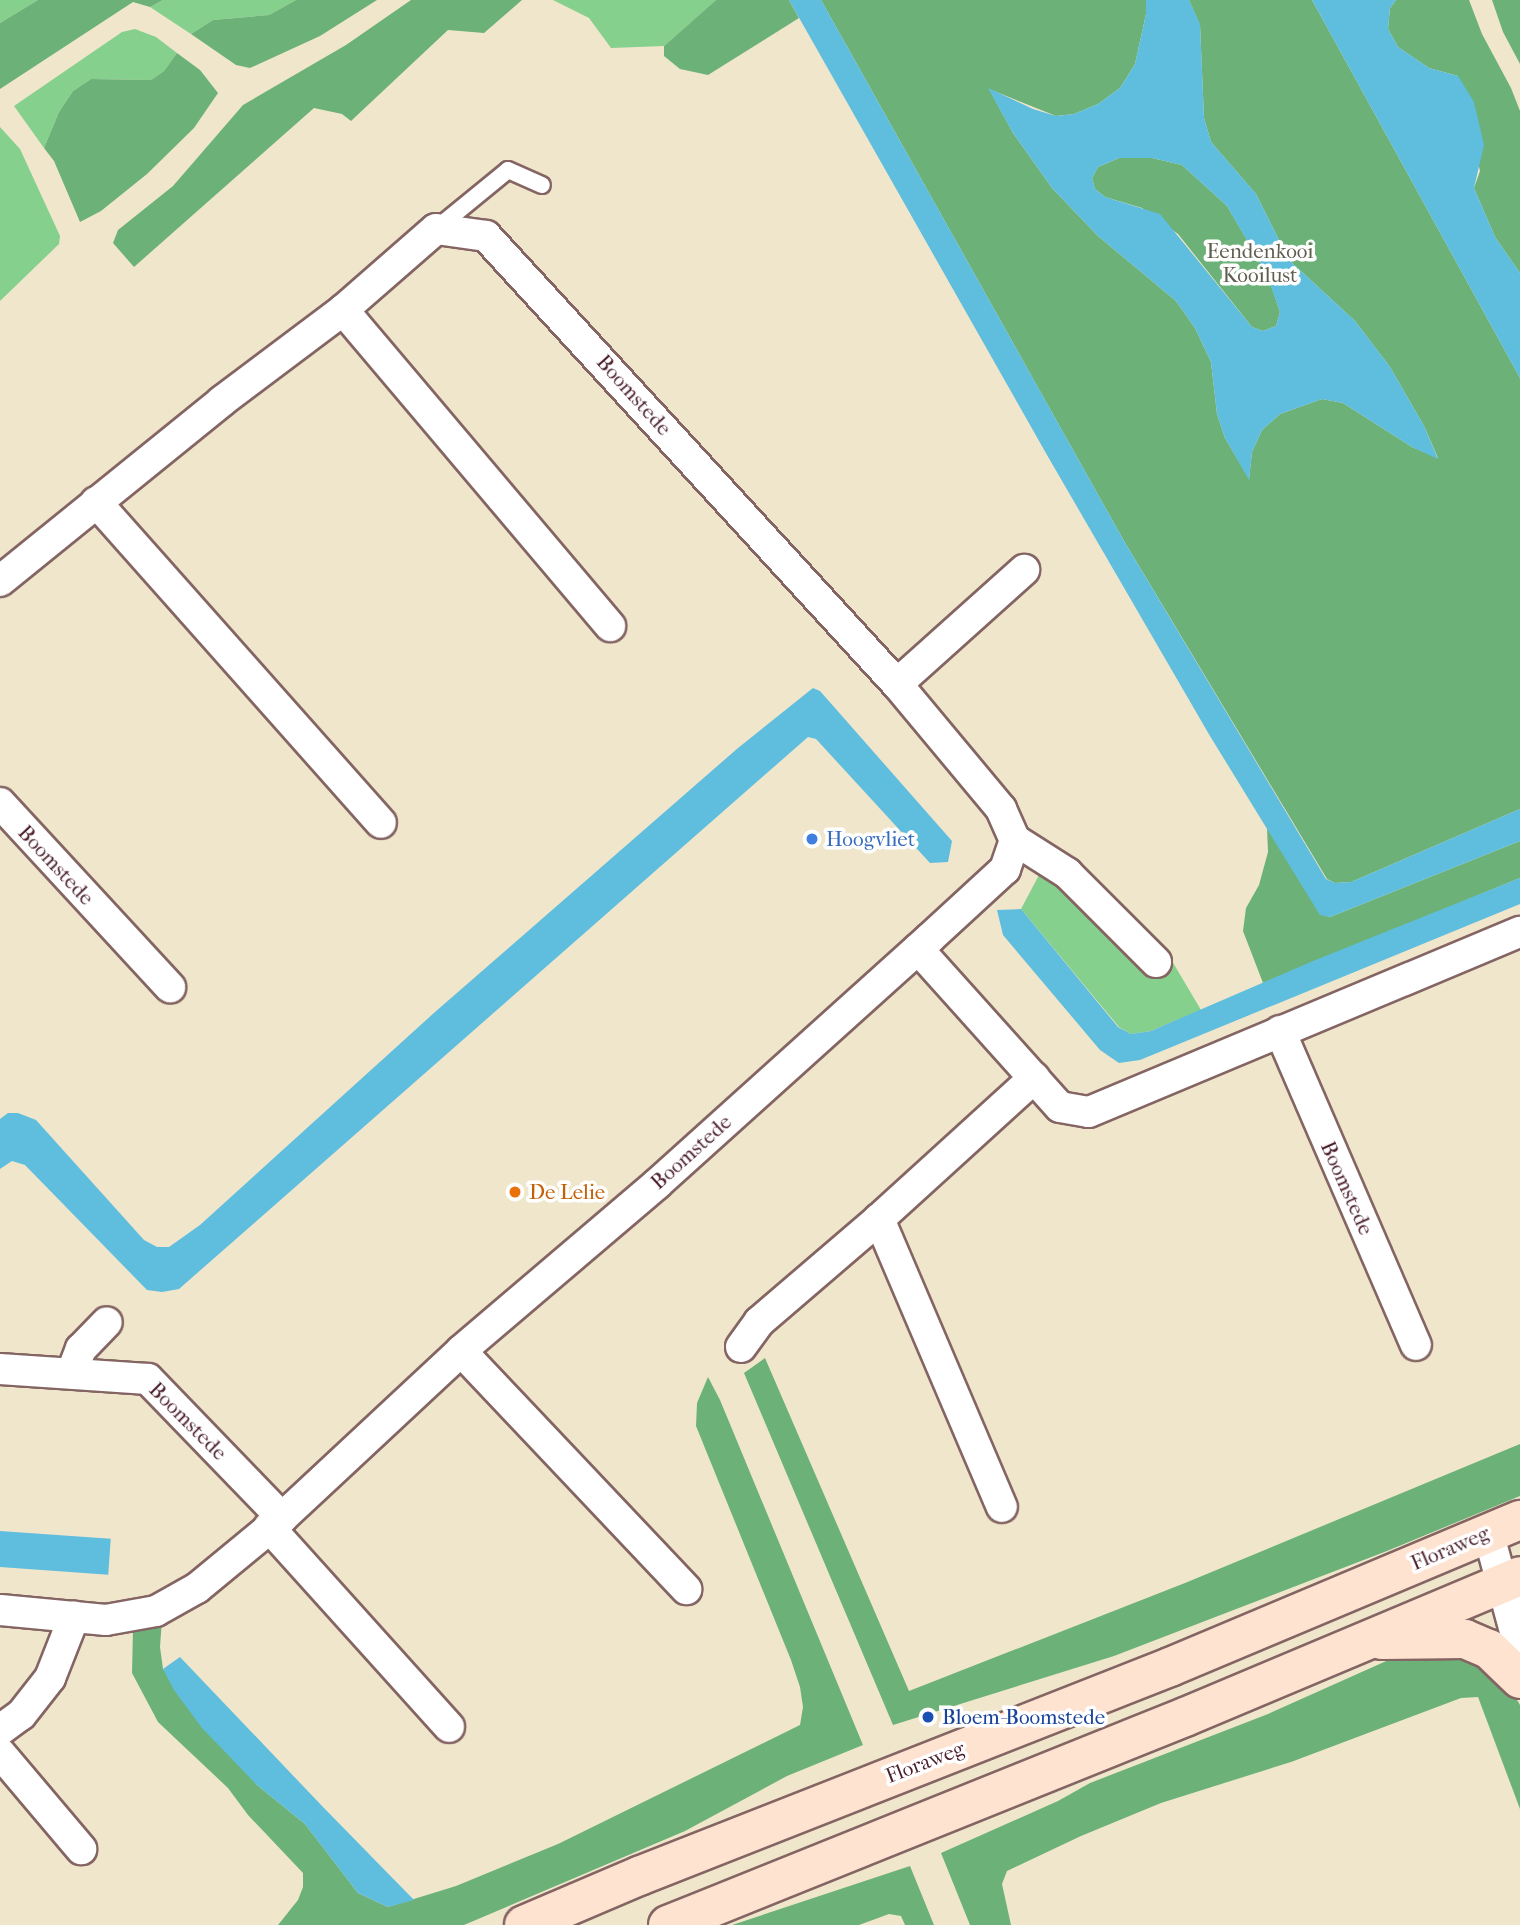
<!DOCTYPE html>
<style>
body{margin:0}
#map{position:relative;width:1520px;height:1925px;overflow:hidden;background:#f0e6cc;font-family:"IM FELL French Canon",serif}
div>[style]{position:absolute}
.green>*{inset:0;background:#85d08d}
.forest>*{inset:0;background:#6cb278}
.water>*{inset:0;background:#5fbddd;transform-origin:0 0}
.roads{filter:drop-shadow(2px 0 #846563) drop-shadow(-2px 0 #846563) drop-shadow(0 2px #846563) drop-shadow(0 -2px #846563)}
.service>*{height:16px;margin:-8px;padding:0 8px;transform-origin:8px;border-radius:8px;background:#fff}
.minor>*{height:30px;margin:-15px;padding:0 15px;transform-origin:15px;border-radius:15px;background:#fff}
.secondary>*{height:38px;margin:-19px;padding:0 19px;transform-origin:19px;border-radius:19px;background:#fee3d1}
.dots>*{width:19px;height:19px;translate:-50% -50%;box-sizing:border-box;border:4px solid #fff;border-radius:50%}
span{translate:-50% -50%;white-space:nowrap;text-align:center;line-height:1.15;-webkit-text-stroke:7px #fff;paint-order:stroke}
.park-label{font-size:21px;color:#5f5d4d}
.street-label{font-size:21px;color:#4a1f2b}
.shop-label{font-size:21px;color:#366cbe}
.left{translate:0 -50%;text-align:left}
.food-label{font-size:21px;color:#c56008}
.transit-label{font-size:21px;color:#164399}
</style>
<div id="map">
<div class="green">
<div style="clip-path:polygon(0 0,38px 0,0 23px)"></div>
<div style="clip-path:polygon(163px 0,296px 0,269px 15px,213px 20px,191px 34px,150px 7px)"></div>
<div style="clip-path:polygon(553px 0,716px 0,664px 46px,611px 48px,589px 18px)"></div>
<div style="clip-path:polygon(135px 29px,156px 37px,177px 53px,164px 71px,151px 80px,91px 79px,73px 91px,59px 112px,44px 148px,14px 106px,122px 32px)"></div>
<div style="clip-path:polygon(0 127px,20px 149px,60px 236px,59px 244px,0 301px)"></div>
<div style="clip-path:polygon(1053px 873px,1150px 977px,1172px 961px,1201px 1010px,1151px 1031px,1131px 1034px,1119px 1027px,1021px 909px,1039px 875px)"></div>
</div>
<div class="forest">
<div style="clip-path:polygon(38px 0,163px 0,150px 7px,133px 2px,0 89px,0 23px)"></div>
<div style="clip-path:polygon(296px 0,377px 0,320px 36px,250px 68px,236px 65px,191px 34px,213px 20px,269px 15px)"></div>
<div style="clip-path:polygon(411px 0,522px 0,484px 33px,448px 30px,351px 121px,342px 114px,314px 108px,134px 267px,113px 243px,118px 230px,173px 186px,243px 105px,346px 45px)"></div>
<div style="clip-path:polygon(716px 0,789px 0,799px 18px,708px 75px,680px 69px,664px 56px,664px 46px)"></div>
<div style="clip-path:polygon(821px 0,1146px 0,1146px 14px,1135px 64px,1120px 88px,1098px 104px,1074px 114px,1056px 116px,989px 89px,1013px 133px,1052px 188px,1098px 236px,1176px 301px,1195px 328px,1211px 362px,1217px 414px,1225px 438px,1249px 479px,1252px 452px,1262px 430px,1280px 414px,1322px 399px,1343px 403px,1412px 447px,1438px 458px,1424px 426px,1390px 367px,1355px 321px,1289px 260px,1256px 194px,1211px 142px,1204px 118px,1200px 25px,1189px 0,1312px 0,1520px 378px,1520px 809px,1351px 882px,1335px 883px,1327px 879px,1124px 541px)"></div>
<div style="clip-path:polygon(1396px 0,1469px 0,1482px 34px,1511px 88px,1520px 111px,1520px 273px,1495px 237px,1474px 188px,1480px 171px,1458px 76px,1429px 68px,1398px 47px,1388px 29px,1390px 8px)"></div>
<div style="clip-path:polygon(1492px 0,1520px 0,1520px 64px,1503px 32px)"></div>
<div style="clip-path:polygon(177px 53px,200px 70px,218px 93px,194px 128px,147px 174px,101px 211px,80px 222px,54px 161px,44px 148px,59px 112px,73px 91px,91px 79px,151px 80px,164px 71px)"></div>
<div style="clip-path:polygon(1119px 158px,1152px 158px,1182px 165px,1227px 206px,1267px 274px,1280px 312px,1276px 326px,1263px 331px,1252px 327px,1178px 234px,1142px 208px,1105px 197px,1095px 189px,1092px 178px,1098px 167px)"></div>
<div style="clip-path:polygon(1267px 828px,1320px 914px,1330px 917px,1520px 841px,1520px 878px,1263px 983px,1243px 931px,1246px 908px,1259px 885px,1268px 852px)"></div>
<div style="clip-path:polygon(765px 1358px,909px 1691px,1185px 1583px,1520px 1444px,1520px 1496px,1387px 1551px,1114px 1656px,893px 1725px,744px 1373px)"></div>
<div style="clip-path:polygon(708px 1377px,720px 1400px,863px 1745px,787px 1776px,685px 1831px,464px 1925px,278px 1925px,298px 1900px,303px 1887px,303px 1873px,248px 1815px,228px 1788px,158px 1722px,132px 1673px,133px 1628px,162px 1619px,160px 1647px,163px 1669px,257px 1785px,305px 1824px,358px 1893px,388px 1907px,456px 1886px,558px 1844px,800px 1725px,803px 1707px,800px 1687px,791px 1660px,696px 1426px,697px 1403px)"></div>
<div style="clip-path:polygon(1454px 1647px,1502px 1674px,1520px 1705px,1520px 1809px,1478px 1697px,1461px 1698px,1291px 1762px,1161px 1803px,1081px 1836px,1007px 1871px,1002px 1884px,1011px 1925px,970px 1925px,941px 1853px,1058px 1801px,1090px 1783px,1268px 1714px,1393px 1658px)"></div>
<div style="clip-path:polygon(910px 1866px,934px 1925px,905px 1925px,901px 1916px,889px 1914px,859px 1925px,732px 1925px)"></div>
</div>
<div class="water">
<div style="clip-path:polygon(789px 0,821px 0,1124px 541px,1326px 879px,1335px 883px,1351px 882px,1520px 809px,1520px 841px,1330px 917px,1320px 915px,1210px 736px,1047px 455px)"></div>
<div style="clip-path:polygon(evenodd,1146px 0,1189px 0,1200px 24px,1204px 118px,1211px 142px,1256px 194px,1289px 260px,1355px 321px,1390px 367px,1424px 426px,1438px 459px,1412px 447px,1343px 403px,1322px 399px,1280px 414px,1262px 430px,1252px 452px,1249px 480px,1225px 438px,1217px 414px,1211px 362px,1195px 328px,1176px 301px,1098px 236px,1052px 188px,1013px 133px,988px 88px,1033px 109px,1056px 116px,1074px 114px,1098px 104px,1120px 88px,1135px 64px,1146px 14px,1146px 0,1119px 158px,1152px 158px,1182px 165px,1227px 206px,1267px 275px,1280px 312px,1276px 326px,1263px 331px,1252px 327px,1160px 214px,1105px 197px,1095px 189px,1092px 178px,1098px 167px,1119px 158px)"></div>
<div style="clip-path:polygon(1312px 0,1396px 0,1390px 8px,1388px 29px,1398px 47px,1429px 68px,1458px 76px,1474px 102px,1484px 145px,1474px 188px,1495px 237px,1520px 273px,1520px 378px)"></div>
<div style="clip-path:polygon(813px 688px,820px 691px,952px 841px,948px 862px,930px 863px,816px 739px,808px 737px,179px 1289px,162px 1292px,147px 1290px,25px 1165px,12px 1161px,0 1169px,0 1119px,8px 1113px,18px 1113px,36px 1120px,144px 1240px,157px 1247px,169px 1247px,200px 1225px,435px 1012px,738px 748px)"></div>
<div style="clip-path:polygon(1520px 878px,1520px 904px,1140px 1060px,1119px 1063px,1100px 1050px,1003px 935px,997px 910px,1021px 909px,1118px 1027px,1131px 1034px,1151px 1031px,1313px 961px)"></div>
<div style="left:0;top:1531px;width:111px;height:36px;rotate:4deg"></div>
<div style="clip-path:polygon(180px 1657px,323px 1807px,414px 1900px,388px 1907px,358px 1893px,305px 1824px,257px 1785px,202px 1728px,174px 1690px,163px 1669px)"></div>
</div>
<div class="roads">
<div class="service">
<div style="left:436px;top:229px;width:93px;rotate:-39.3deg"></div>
<div style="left:508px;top:170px;width:37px;rotate:24deg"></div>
</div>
<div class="minor">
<div style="left:343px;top:310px;width:414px;rotate:49.8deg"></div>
<div style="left:96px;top:502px;width:429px;rotate:48.4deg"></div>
<div style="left:0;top:581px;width:286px;rotate:-39deg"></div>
<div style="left:222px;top:401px;width:151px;rotate:-36.9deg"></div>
<div style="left:343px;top:310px;width:123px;rotate:-41.1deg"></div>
<div style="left:436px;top:229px;width:50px;rotate:8deg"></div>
<div style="left:486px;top:236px;width:608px;rotate:47.47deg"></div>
<div style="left:897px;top:684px;width:163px;rotate:50.2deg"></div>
<div style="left:1001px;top:809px;width:34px;rotate:66deg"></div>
<div style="left:1015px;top:840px;width:31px;rotate:109deg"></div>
<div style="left:1005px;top:869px;width:103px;rotate:137.4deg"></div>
<div style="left:929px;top:939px;width:366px;rotate:138deg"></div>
<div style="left:657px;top:1184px;width:257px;rotate:139.6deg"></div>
<div style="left:461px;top:1351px;width:245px;rotate:137deg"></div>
<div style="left:282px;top:1518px;width:110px;rotate:140.5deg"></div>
<div style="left:197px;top:1588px;width:47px;rotate:150.7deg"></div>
<div style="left:156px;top:1611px;width:51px;rotate:169.8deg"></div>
<div style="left:106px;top:1620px;width:106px;rotate:-174.6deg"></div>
<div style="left:897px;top:684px;width:171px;rotate:-41.9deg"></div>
<div style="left:0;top:803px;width:251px;rotate:47.3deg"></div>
<div style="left:1015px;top:840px;width:62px;rotate:32.4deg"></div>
<div style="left:1067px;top:873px;width:126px;rotate:45deg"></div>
<div style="left:918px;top:949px;width:212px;rotate:48.1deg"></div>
<div style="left:1060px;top:1107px;width:29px;rotate:10deg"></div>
<div style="left:1089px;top:1112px;width:467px;rotate:-22.7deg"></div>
<div style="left:1280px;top:1031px;width:342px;rotate:66.6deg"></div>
<div style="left:879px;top:1219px;width:313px;rotate:66.9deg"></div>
<div style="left:741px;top:1347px;width:31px;rotate:-54deg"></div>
<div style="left:759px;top:1322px;width:158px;rotate:-40.6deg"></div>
<div style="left:879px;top:1219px;width:210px;rotate:-42.3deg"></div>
<div style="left:461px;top:1351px;width:328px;rotate:46.6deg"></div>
<div style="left:0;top:1369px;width:148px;rotate:3.9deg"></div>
<div style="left:148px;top:1379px;width:193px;rotate:46deg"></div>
<div style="left:72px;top:1372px;width:25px;rotate:-69deg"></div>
<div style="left:81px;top:1349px;width:37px;rotate:-46deg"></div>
<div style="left:269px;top:1527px;width:269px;rotate:48deg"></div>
<div style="left:1488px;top:1532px;width:122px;rotate:74.8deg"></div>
<div style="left:0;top:1730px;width:26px;rotate:-36deg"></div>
<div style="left:21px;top:1715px;width:47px;rotate:-51.9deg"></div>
<div style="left:50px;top:1678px;width:66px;rotate:-68.5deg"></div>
<div style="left:0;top:1753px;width:126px;rotate:49.8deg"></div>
</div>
<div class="secondary">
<div style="left:1382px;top:1640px;width:83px;rotate:-0.7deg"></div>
<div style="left:1465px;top:1639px;width:26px;rotate:23deg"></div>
<div style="left:1489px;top:1649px;width:43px;rotate:44.1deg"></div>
<div style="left:524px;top:1925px;width:125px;rotate:-23.1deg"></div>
<div style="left:639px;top:1876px;width:571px;rotate:-21.48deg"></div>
<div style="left:1170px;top:1667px;width:380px;rotate:-22.8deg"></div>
<div style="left:668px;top:1925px;width:557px;rotate:-21.92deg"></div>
<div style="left:1185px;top:1717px;width:363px;rotate:-22.8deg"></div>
</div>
</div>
<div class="dots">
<div style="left:812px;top:839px;background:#3f7fe0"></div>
<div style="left:515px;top:1192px;background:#e8710a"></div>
<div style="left:928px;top:1717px;background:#1a4fb4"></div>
</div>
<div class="park-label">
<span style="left:1260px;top:263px">Eendenkooi<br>Kooilust</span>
</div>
<div class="street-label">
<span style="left:634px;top:395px;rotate:48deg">Boomstede</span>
<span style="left:56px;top:865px;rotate:47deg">Boomstede</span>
<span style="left:691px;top:1152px;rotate:-42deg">Boomstede</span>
<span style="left:1347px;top:1188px;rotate:66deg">Boomstede</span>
<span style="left:188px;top:1421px;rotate:45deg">Boomstede</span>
<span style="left:1450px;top:1548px;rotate:-23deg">Floraweg</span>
<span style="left:925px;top:1762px;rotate:-21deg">Floraweg</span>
</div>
<div class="shop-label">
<span class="left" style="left:826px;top:839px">Hoogvliet</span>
</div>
<div class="food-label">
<span class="left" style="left:529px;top:1192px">De Lelie</span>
</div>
<div class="transit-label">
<span class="left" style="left:942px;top:1717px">Bloem-Boomstede</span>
</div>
</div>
